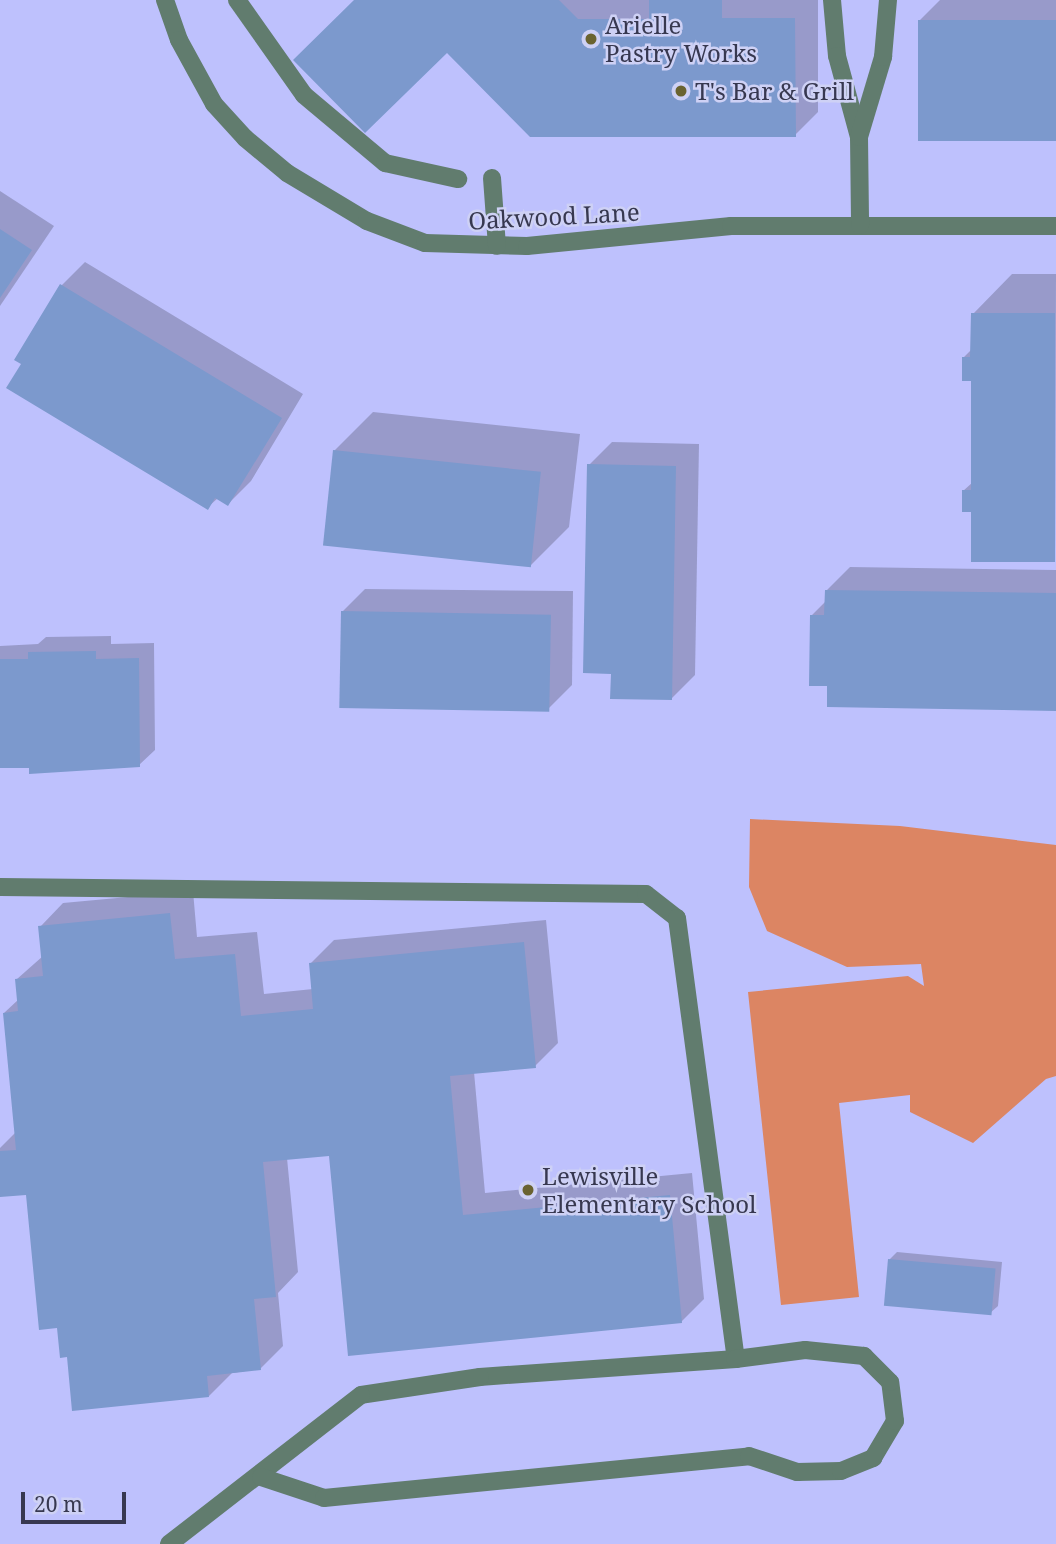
<!DOCTYPE html>
<style>
body{margin:0}
#map{position:relative;width:1056px;height:1544px;overflow:hidden;background:#bec1fd;font-family:"Noto Serif",serif}
div>[style]{position:absolute}
.green>*{inset:0;background:#dc8563}
.shadow>*{inset:0;background:#0003}
.building>*{inset:0;background:#7c99cd;transform-origin:0 0}
.minor>*{height:18px;margin:-9px;padding:0 9px;transform-origin:9px;border-radius:9px;background:#617c6e}
.dots>*{width:19px;height:19px;translate:-50% -50%;box-sizing:border-box;border:4px solid #ced1f5;border-radius:50%}
span{translate:-50% -50%;white-space:nowrap;text-align:center;line-height:1.15;-webkit-text-stroke:5px #ced1f5;paint-order:stroke}
.poi-label{font-size:24px;color:#373850}
.left{translate:0 -50%;text-align:left}
.street-label{font-size:24px;color:#373850}
.scale{position:absolute;left:21px;top:1492px;width:105px;height:32px;box-sizing:border-box;border:4px solid #373850;border-top:0;padding-left:9px;font-size:21px;line-height:24px;white-space:nowrap;color:#373850;-webkit-text-stroke:5px #ced1f5;paint-order:stroke}
</style>
<div id="map">
<div class="green">
<div style="clip-path:polygon(750px 819px,900px 826px,1056px 845px,1056px 1076px,1046px 1079px,973px 1143px,910px 1112px,910px 1095px,839px 1103px,859px 1297px,781px 1305px,748px 992px,908px 976px,924px 986px,921px 964px,847px 967px,767px 931px,749px 887px)"></div>
</div>
<div class="shadow">
<div style="clip-path:polygon(356px 0,818px 0,818px 112px,795px 135px,447px 51px)"></div>
<div style="clip-path:polygon(940px 0,1056px 0,1056px 139px,919px 21px)"></div>
<div style="clip-path:polygon(0 191px,54px 226px,0 306px)"></div>
<div style="clip-path:polygon(85px 262px,303px 394px,251px 481px,228px 504px,218px 498px,208px 507px,23px 363px,62px 285px)"></div>
<div style="clip-path:polygon(1012px 274px,1056px 274px,1055px 560px,973px 511px,963px 491px,973px 482px,973px 380px,963px 358px,972px 349px,973px 314px)"></div>
<div style="clip-path:polygon(373px 412px,580px 434px,569px 527px,530px 566px,334px 451px)"></div>
<div style="clip-path:polygon(612px 442px,699px 444px,695px 675px,672px 698px,589px 465px)"></div>
<div style="clip-path:polygon(850px 567px,1056px 570px,1056px 709px,829px 684px,811px 616px,826px 601px,827px 590px)"></div>
<div style="clip-path:polygon(365px 589px,573px 591px,572px 685px,549px 708px,342px 612px)"></div>
<div style="clip-path:polygon(111px 636px,111px 644px,154px 643px,155px 750px,139px 765px,0 767px,0 646px,38px 644px,46px 637px)"></div>
<div style="clip-path:polygon(193px 891px,197px 937px,257px 932px,264px 994px,313px 989px,311px 963px,334px 940px,546px 920px,558px 1043px,535px 1066px,474px 1072px,485px 1193px,692px 1173px,704px 1299px,681px 1322px,330px 1154px,287px 1158px,298px 1272px,278px 1293px,283px 1346px,260px 1369px,232px 1373px,209px 1396px,68px 1356px,28px 1193px,0 1196px,0 1148px,16px 1132px,4px 1013px,19px 999px,17px 979px,43px 956px,40px 927px,63px 903px)"></div>
<div style="clip-path:polygon(897px 1252px,1002px 1262px,998px 1306px,990px 1313px,889px 1260px)"></div>
</div>
<div class="building">
<div style="clip-path:polygon(354px 0,559px 0,578px 19px,649px 19px,649px 0,722px 0,722px 18px,795px 18px,796px 137px,530px 137px,447px 53px,365px 133px,293px 60px)"></div>
<div style="left:918px;top:20px;width:138px;height:121px"></div>
<div style="clip-path:polygon(0 229px,32px 250px,0 298px)"></div>
<div style="clip-path:polygon(60px 284px,282px 418px,228px 506px,215px 498px,208px 510px,6px 388px,21px 364px,14px 360px)"></div>
<div style="clip-path:polygon(971px 313px,1055px 313px,1055px 562px,971px 562px,971px 512px,962px 512px,962px 490px,971px 490px,971px 381px,962px 381px,962px 357px,970px 357px)"></div>
<div style="left:333px;top:450px;width:209px;height:96px;rotate:6deg"></div>
<div style="clip-path:polygon(587px 464px,676px 466px,672px 700px,610px 699px,611px 674px,583px 673px)"></div>
<div style="clip-path:polygon(825px 590px,1056px 593px,1056px 711px,827px 707px,827px 686px,809px 686px,810px 615px,824px 615px)"></div>
<div style="left:341px;top:611px;width:210px;height:97px;rotate:1deg"></div>
<div style="clip-path:polygon(96px 651px,96px 659px,139px 658px,140px 767px,29px 774px,29px 768px,0 768px,0 659px,28px 659px,28px 652px)"></div>
<div style="clip-path:polygon(170px 913px,175px 959px,235px 954px,241px 1016px,313px 1009px,309px 963px,524px 942px,536px 1068px,450px 1076px,463px 1215px,670px 1195px,682px 1323px,348px 1356px,329px 1156px,263px 1162px,276px 1297px,254px 1299px,261px 1370px,207px 1376px,209px 1397px,72px 1411px,67px 1357px,60px 1358px,57px 1328px,39px 1330px,26px 1195px,0 1197px,0 1151px,16px 1150px,3px 1013px,18px 1011px,15px 979px,43px 976px,38px 926px)"></div>
<div style="left:888px;top:1259px;width:108px;height:47px;rotate:5deg"></div>
</div>
<div class="minor">
<div style="left:165px;top:0;width:42px;rotate:70.7deg"></div>
<div style="left:179px;top:40px;width:73px;rotate:61.3deg"></div>
<div style="left:214px;top:104px;width:46px;rotate:47.6deg"></div>
<div style="left:245px;top:138px;width:55px;rotate:39.8deg"></div>
<div style="left:287px;top:173px;width:93px;rotate:31deg"></div>
<div style="left:367px;top:221px;width:62px;rotate:20.8deg"></div>
<div style="left:425px;top:243px;width:102px;rotate:1.7deg"></div>
<div style="left:527px;top:246px;width:205px;rotate:-5.6deg"></div>
<div style="left:731px;top:226px;width:325px"></div>
<div style="left:237px;top:0;width:116px;rotate:54.8deg"></div>
<div style="left:304px;top:95px;width:106px;rotate:40deg"></div>
<div style="left:385px;top:163px;width:75px;rotate:12.4deg"></div>
<div style="left:832px;top:0;width:56px;rotate:84.9deg"></div>
<div style="left:837px;top:56px;width:84px;rotate:74.8deg"></div>
<div style="left:859px;top:137px;width:88px;rotate:89.3deg"></div>
<div style="left:859px;top:137px;width:84px;rotate:-73.3deg"></div>
<div style="left:883px;top:57px;width:57px;rotate:-85deg"></div>
<div style="left:492px;top:178px;width:68px;rotate:85.8deg"></div>
<div style="left:0;top:887px;width:646px;rotate:0.62deg"></div>
<div style="left:646px;top:894px;width:39px;rotate:38deg"></div>
<div style="left:677px;top:918px;width:445px;rotate:82.4deg"></div>
<div style="left:736px;top:1359px;width:257px;rotate:176deg"></div>
<div style="left:480px;top:1377px;width:120px;rotate:171.4deg"></div>
<div style="left:361px;top:1395px;width:243px;rotate:142.2deg"></div>
<div style="left:261px;top:1477px;width:66px;rotate:18.4deg"></div>
<div style="left:324px;top:1498px;width:427px;rotate:-5.6deg"></div>
<div style="left:749px;top:1456px;width:51px;rotate:18.4deg"></div>
<div style="left:797px;top:1472px;width:44px;rotate:-1.3deg"></div>
<div style="left:841px;top:1471px;width:35px;rotate:-22deg"></div>
<div style="left:873px;top:1458px;width:43px;rotate:-59.3deg"></div>
<div style="left:895px;top:1421px;width:39px;rotate:-97deg"></div>
<div style="left:890px;top:1382px;width:37px;rotate:-135deg"></div>
<div style="left:864px;top:1356px;width:59px;rotate:-174.2deg"></div>
<div style="left:805px;top:1350px;width:70px;rotate:172.6deg"></div>
</div>
<div class="dots">
<div style="left:591px;top:39px;background:#6a6330"></div>
<div style="left:681px;top:91px;background:#6a6330"></div>
<div style="left:528px;top:1190px;background:#6a6330"></div>
</div>
<div class="poi-label">
<span class="left" style="left:605px;top:39px">Arielle<br>Pastry Works</span>
<span class="left" style="left:695px;top:91px">T's Bar &amp; Grill</span>
<span class="left" style="left:542px;top:1190px">Lewisville<br>Elementary School</span>
</div>
<div class="street-label">
<span style="left:554px;top:216px;rotate:-3deg">Oakwood Lane</span>
</div>
<div class="scale">20 m</div>
</div>
